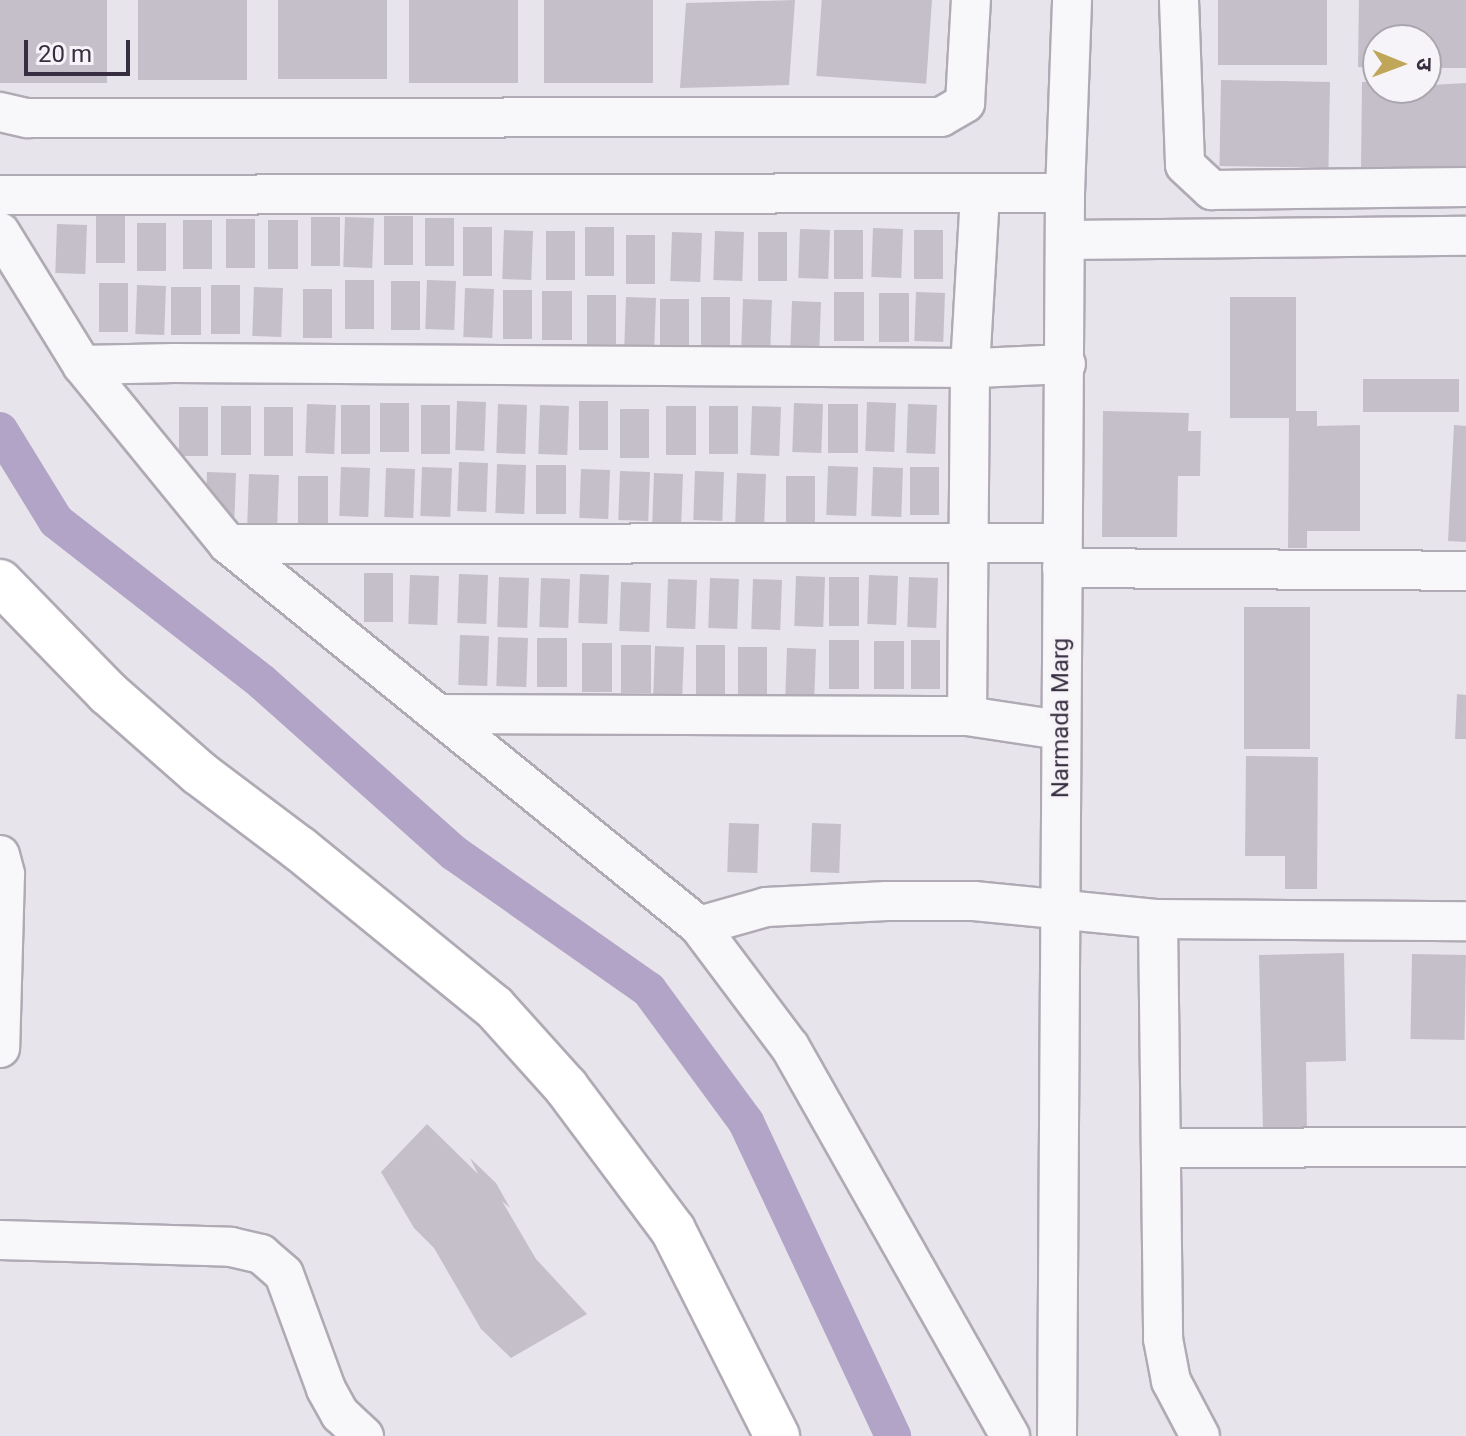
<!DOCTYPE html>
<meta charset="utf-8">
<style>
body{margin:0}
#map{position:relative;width:1466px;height:1436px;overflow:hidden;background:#e8e4eb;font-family:Roboto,"Noto Sans Devanagari",sans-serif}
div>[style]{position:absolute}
.canal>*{height:36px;margin:-18px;padding:0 18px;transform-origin:18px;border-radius:18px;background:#b2a4c6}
.building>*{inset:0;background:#c5bfca;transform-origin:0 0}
.roads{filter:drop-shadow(2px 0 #b0aab5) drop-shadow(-2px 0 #b0aab5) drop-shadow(0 2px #b0aab5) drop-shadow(0 -2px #b0aab5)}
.street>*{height:38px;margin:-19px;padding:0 19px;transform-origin:19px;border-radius:19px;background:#f8f7f9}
.secondary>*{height:44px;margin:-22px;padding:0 22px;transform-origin:22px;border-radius:22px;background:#fff}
span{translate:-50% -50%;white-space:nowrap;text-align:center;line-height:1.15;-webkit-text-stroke:6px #f6f4f8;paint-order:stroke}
.street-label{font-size:24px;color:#382e41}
.north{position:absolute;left:1362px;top:24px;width:80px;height:80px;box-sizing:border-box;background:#f6f4f8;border:2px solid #aaa5af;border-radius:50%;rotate:91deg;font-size:22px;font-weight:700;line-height:32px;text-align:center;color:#382e41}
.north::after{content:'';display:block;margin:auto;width:28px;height:36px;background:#c0a659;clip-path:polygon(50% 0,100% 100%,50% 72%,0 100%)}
.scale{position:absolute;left:24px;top:40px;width:106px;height:36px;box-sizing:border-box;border:4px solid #382e41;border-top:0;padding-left:10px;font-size:24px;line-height:28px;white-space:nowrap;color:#382e41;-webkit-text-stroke:6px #f6f4f8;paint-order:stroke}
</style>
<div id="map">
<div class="canal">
<div style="left:0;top:430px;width:107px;rotate:58.4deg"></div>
<div style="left:56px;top:521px;width:261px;rotate:38deg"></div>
<div style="left:262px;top:682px;width:257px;rotate:41.7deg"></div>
<div style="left:454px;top:853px;width:238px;rotate:35.1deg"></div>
<div style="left:649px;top:990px;width:164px;rotate:53.7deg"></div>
<div style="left:746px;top:1122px;width:347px;rotate:64.9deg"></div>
</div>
<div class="building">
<div style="left:0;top:0;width:107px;height:83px"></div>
<div style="left:138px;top:0;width:109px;height:80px"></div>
<div style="left:278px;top:0;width:109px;height:79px"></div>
<div style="left:409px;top:0;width:109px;height:83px"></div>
<div style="left:544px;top:0;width:109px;height:83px"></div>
<div style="clip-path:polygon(795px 0,789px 85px,680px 88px,686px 3px)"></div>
<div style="left:932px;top:0;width:84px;height:110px;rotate:94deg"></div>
<div style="left:1218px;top:0;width:109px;height:65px"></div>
<div style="clip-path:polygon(1359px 0,1466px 0,1466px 68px,1426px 68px,1426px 40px,1378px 40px,1378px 68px,1358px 67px)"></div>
<div style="left:1221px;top:80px;width:109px;height:86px;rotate:1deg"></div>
<div style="clip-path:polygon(1362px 82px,1378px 82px,1378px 88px,1466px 83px,1466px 169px,1361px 168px)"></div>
<div style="left:96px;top:215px;width:29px;height:48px"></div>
<div style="left:384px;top:216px;width:29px;height:49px"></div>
<div style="left:311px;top:217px;width:29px;height:49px"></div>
<div style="left:345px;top:217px;width:29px;height:50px;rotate:2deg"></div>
<div style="left:425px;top:218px;width:29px;height:48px"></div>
<div style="left:226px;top:219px;width:29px;height:49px"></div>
<div style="left:183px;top:220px;width:29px;height:49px"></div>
<div style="left:268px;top:220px;width:30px;height:49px"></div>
<div style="left:137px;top:223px;width:29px;height:48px"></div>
<div style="left:57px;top:224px;width:30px;height:49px;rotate:2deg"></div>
<div style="left:463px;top:227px;width:29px;height:49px"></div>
<div style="left:585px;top:227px;width:29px;height:49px"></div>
<div style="left:873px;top:228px;width:30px;height:49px;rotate:2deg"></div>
<div style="left:800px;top:229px;width:30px;height:49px;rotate:2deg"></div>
<div style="left:504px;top:230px;width:29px;height:49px;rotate:2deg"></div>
<div style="left:834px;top:230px;width:29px;height:49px"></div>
<div style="left:914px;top:230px;width:29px;height:49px"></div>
<div style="left:546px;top:231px;width:29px;height:49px"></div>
<div style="left:715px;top:231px;width:29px;height:49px;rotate:2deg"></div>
<div style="left:672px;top:232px;width:30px;height:49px;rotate:2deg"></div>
<div style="left:758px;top:232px;width:29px;height:49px"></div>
<div style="left:626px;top:235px;width:29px;height:49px"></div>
<div style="left:345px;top:280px;width:29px;height:49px"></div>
<div style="left:427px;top:280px;width:29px;height:49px;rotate:2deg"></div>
<div style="left:391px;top:281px;width:29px;height:49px"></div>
<div style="left:99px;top:283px;width:29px;height:49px"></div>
<div style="left:137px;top:285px;width:29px;height:49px;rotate:2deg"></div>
<div style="left:211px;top:285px;width:29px;height:49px"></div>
<div style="left:171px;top:287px;width:30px;height:48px"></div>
<div style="left:254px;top:287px;width:29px;height:49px;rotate:2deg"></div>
<div style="left:465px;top:288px;width:29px;height:49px;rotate:2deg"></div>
<div style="left:303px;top:289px;width:29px;height:49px"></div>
<div style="left:503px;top:290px;width:29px;height:49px"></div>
<div style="left:542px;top:291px;width:30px;height:49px"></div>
<div style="left:834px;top:292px;width:30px;height:49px"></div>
<div style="left:916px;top:292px;width:29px;height:49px;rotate:2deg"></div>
<div style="left:879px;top:293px;width:30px;height:49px"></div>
<div style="left:587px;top:295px;width:29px;height:49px"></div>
<div style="left:626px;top:297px;width:30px;height:49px;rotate:2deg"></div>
<div style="left:701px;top:297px;width:29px;height:49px"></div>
<div style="clip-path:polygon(1230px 297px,1296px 297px,1296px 411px,1317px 411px,1317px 426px,1360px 425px,1360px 531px,1307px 531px,1307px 548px,1288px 548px,1289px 418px,1230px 418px)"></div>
<div style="left:660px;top:299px;width:29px;height:49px"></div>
<div style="left:743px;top:299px;width:29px;height:49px;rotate:2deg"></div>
<div style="left:792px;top:301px;width:29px;height:49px;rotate:2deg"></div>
<div style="left:1363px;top:379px;width:96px;height:33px"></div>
<div style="left:457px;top:401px;width:29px;height:49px;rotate:2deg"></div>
<div style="left:579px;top:401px;width:29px;height:49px"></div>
<div style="left:867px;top:402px;width:29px;height:49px;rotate:2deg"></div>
<div style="left:380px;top:403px;width:29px;height:49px"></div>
<div style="left:794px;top:403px;width:29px;height:49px;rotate:2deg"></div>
<div style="left:307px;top:404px;width:29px;height:49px;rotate:2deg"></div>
<div style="left:498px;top:404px;width:29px;height:49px;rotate:2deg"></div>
<div style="left:828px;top:404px;width:30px;height:49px"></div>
<div style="left:908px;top:404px;width:29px;height:49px;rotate:2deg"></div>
<div style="left:341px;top:405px;width:29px;height:49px"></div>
<div style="left:421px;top:405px;width:29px;height:49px"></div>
<div style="left:540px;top:405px;width:29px;height:49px;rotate:2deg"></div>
<div style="left:221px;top:406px;width:30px;height:49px"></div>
<div style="left:666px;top:406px;width:30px;height:49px"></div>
<div style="left:709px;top:406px;width:29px;height:48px"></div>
<div style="left:752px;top:406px;width:29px;height:49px;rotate:2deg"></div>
<div style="left:179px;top:407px;width:29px;height:49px"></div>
<div style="left:264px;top:407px;width:29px;height:49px"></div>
<div style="left:620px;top:409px;width:29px;height:49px"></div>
<div style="clip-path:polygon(1103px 411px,1189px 413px,1188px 431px,1201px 431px,1200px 476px,1178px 476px,1177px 537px,1102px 537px)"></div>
<div style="clip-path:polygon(1454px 425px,1466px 426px,1466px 542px,1448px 541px)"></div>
<div style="left:459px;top:462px;width:29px;height:49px;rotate:2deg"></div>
<div style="left:497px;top:464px;width:29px;height:49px;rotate:2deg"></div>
<div style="left:536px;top:465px;width:30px;height:49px"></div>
<div style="left:828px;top:466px;width:30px;height:49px;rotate:2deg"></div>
<div style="left:341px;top:467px;width:29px;height:49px;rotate:2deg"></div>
<div style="left:422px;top:467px;width:30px;height:49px;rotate:2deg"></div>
<div style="left:873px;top:467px;width:30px;height:49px;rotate:2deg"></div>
<div style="left:910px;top:467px;width:29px;height:48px"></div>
<div style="left:386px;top:468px;width:29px;height:49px;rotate:2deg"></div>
<div style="left:581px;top:469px;width:29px;height:49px;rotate:2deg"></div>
<div style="left:620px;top:471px;width:30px;height:49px;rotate:2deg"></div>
<div style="left:695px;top:471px;width:29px;height:49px;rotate:2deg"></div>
<div style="left:207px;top:472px;width:29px;height:49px;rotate:2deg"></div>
<div style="left:654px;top:473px;width:29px;height:49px;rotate:2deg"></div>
<div style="left:737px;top:473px;width:29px;height:49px;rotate:2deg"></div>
<div style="left:249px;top:474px;width:30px;height:49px;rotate:2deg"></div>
<div style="left:298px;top:476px;width:30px;height:49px"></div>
<div style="left:786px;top:476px;width:29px;height:48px"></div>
<div style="left:364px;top:573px;width:29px;height:49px"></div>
<div style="left:459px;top:574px;width:29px;height:49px;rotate:2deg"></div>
<div style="left:580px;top:574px;width:29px;height:49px;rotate:2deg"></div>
<div style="left:410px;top:575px;width:29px;height:49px;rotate:2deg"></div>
<div style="left:869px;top:575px;width:29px;height:49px;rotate:2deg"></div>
<div style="left:796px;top:576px;width:29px;height:50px;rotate:2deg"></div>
<div style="left:499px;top:577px;width:30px;height:50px;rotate:2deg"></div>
<div style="left:829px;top:577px;width:30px;height:49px"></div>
<div style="left:909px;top:577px;width:29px;height:50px;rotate:2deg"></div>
<div style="left:541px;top:578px;width:29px;height:49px;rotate:2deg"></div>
<div style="left:710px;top:578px;width:29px;height:50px;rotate:2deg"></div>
<div style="left:668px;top:579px;width:29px;height:49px;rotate:2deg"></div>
<div style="left:753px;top:579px;width:29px;height:50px;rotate:2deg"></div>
<div style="left:621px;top:582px;width:30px;height:49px;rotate:2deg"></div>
<div style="left:1244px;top:607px;width:66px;height:142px"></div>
<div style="left:460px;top:635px;width:29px;height:50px;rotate:2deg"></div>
<div style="left:498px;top:637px;width:30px;height:49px;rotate:2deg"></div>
<div style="left:537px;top:638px;width:30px;height:49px"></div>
<div style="left:829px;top:640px;width:30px;height:49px"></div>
<div style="left:911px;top:640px;width:29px;height:49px"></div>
<div style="left:874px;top:641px;width:30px;height:48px"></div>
<div style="left:582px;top:643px;width:30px;height:49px"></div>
<div style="left:621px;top:645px;width:30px;height:48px"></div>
<div style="left:696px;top:645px;width:29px;height:49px"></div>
<div style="left:655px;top:646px;width:29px;height:49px;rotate:2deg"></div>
<div style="left:738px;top:647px;width:29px;height:48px"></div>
<div style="left:787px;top:648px;width:29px;height:50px;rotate:2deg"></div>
<div style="clip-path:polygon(1457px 694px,1466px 695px,1466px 739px,1455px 739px)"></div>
<div style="clip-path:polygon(1246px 756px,1318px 757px,1317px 889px,1285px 889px,1285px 856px,1245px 856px)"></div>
<div style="left:729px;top:823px;width:30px;height:49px;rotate:2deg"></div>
<div style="left:812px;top:823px;width:29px;height:49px;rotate:2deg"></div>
<div style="clip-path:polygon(1344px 953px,1346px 1061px,1306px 1062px,1307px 1131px,1263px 1132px,1259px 955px)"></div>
<div style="left:1412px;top:954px;width:54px;height:85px;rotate:1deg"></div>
<div style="clip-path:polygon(427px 1124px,478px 1174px,470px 1158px,496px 1183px,510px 1208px,502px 1201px,536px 1259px,587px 1314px,511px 1358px,481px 1329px,434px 1248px,414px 1228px,381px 1172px)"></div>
</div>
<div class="roads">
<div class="street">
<div style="left:1179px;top:0;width:165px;rotate:87.9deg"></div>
<div style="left:1185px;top:165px;width:37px;rotate:43deg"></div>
<div style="left:1212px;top:190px;width:254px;rotate:-0.7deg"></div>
<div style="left:0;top:112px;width:28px;rotate:13deg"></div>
<div style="left:27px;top:118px;width:914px;rotate:-0.06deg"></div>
<div style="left:941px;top:117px;width:28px;rotate:-30deg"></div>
<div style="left:965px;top:103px;width:103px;rotate:-86.7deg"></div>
<div style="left:0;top:195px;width:1065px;rotate:-0.11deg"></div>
<div style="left:0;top:232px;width:156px;rotate:58.3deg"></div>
<div style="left:82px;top:365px;width:231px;rotate:50.8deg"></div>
<div style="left:228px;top:544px;width:834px;rotate:-0.07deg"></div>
<div style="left:1065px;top:240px;width:401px;rotate:-0.6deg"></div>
<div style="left:82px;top:365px;width:92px;rotate:-1.2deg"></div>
<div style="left:174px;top:363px;width:803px;rotate:0.36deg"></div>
<div style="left:977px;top:368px;width:89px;rotate:-2.6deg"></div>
<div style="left:228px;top:544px;width:606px;rotate:39.04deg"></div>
<div style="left:699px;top:926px;width:151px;rotate:53.1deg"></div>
<div style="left:790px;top:1047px;width:447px;rotate:60.5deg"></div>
<div style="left:1062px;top:568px;width:404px;rotate:0.4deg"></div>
<div style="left:438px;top:714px;width:529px;rotate:0.22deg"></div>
<div style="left:967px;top:716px;width:94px;rotate:8.6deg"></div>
<div style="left:967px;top:716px;width:348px;rotate:-89.5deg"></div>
<div style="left:970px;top:368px;width:175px;rotate:-86.7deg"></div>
<div style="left:0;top:855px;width:20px;rotate:75deg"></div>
<div style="left:5px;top:874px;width:174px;rotate:91.6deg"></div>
<div style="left:1158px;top:919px;width:420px;rotate:89.3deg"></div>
<div style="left:1163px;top:1339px;width:43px;rotate:79.2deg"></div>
<div style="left:1171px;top:1381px;width:62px;rotate:62.2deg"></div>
<div style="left:699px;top:926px;width:70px;rotate:-15.8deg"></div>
<div style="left:766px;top:907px;width:121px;rotate:-2.8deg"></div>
<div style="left:887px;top:901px;width:87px"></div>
<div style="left:974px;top:901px;width:185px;rotate:5.6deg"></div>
<div style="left:1158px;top:919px;width:308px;rotate:0.4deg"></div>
<div style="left:1162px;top:1148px;width:304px;rotate:-0.2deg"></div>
<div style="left:0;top:1240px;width:231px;rotate:1.7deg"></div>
<div style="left:231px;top:1247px;width:31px;rotate:13deg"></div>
<div style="left:261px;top:1254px;width:30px;rotate:41deg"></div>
<div style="left:284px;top:1274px;width:122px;rotate:69.9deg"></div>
<div style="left:326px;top:1389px;width:29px;rotate:61deg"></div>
<div style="left:340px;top:1414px;width:33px;rotate:43deg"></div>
<div style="left:1057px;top:1436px;width:1243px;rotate:-89.63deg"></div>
<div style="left:1065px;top:193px;width:193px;rotate:-87.9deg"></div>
</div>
<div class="secondary">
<div style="left:0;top:582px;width:155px;rotate:45.8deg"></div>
<div style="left:108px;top:693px;width:121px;rotate:41.3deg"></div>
<div style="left:199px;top:773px;width:126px;rotate:37deg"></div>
<div style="left:300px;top:849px;width:250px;rotate:39.2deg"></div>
<div style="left:494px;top:1007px;width:108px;rotate:48deg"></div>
<div style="left:566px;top:1087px;width:179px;rotate:53.2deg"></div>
<div style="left:673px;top:1230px;width:231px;rotate:63.2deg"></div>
</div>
</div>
<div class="street-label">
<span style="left:1061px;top:718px;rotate:-90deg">Narmada Marg</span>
</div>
<div class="north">उ</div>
<div class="scale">20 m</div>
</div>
